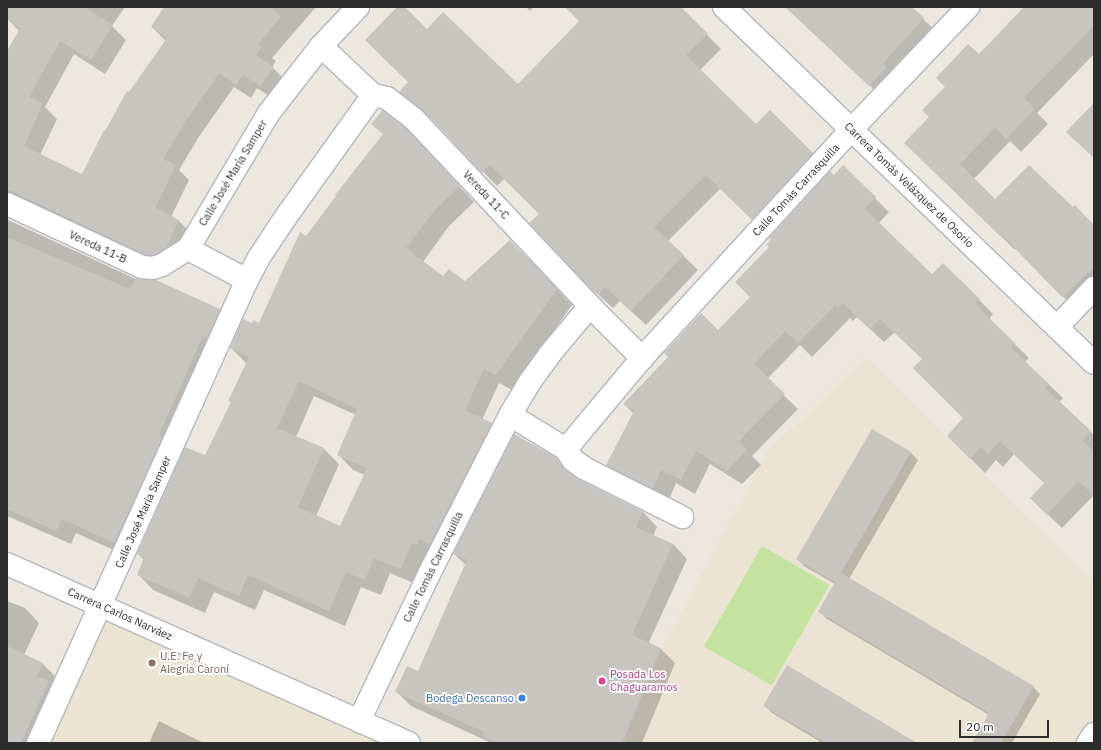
<!DOCTYPE html>
<meta charset="utf-8">
<style>
body{margin:0}
#map{position:relative;width:1101px;height:750px;overflow:hidden;background:#ece8e0;font-family:"IBM Plex Sans",sans-serif}
div>[style]{position:absolute}
.education>*{inset:0;background:#ece4d2}
.pitch>*{inset:0;background:#c4e3a0;transform-origin:0 0}
.shadow>*{inset:0;background:#0003}
.building>*{inset:0;background:#c8c4bf}
.roads{filter:drop-shadow(1px 0 #b4b6be) drop-shadow(-1px 0 #b4b6be) drop-shadow(0 1px #b4b6be) drop-shadow(0 -1px #b4b6be)}
.street>*{height:22px;margin:-11px;padding:0 11px;transform-origin:11px;border-radius:11px;background:#fff}
.dots>*{width:11px;height:11px;translate:-50% -50%;box-sizing:border-box;border:2px solid #fff;border-radius:50%}
span{translate:-50% -50%;white-space:nowrap;text-align:center;line-height:1.15;-webkit-text-stroke:3.5px #fff;paint-order:stroke}
.street-label{font-size:11px;color:#2c2c2c}
.education-label{font-size:11px;color:#785e54}
.left{translate:0 -50%;text-align:left}
.hotel-label{font-size:11px;color:#b23c85}
.shop-label{font-size:11px;color:#366cbe}
.right{translate:-100% -50%;text-align:right}
.frame{position:absolute;inset:0;border:8px solid #2c2c2c;pointer-events:none}
.scale{position:absolute;left:959px;top:720px;width:90px;height:18px;box-sizing:border-box;border:2px solid #2c2c2c;border-top:0;padding-left:5px;font-size:12px;line-height:14px;white-space:nowrap;color:#2c2c2c;-webkit-text-stroke:3px #fff;paint-order:stroke}
</style>
<div id="map">
<div class="education">
<div style="clip-path:polygon(866px 357px,1094px 583px,1094px 734px,1088px 743px,624px 743px,664px 644px,767px 452px)"></div>
<div style="clip-path:polygon(101px 605px,409px 743px,38px 743px)"></div>
</div>
<div class="pitch">
<div style="left:762px;top:546px;width:78px;height:116px;rotate:30deg"></div>
</div>
<div class="shadow">
<div style="clip-path:polygon(17px 7px,125px 7px,112px 26px,126px 40px,105px 74px,74px 54px,45px 107px,57px 119px,40px 155px,83px 176px,129px 93px,166px 41px,152px 27px,165px 7px,316px 7px,272px 58px,276px 61px,272px 67px,287px 82px,275px 100px,257px 88px,251px 98px,234px 87px,200px 135px,179px 170px,189px 180px,171px 217px,179px 221px,193px 235px,166px 269px,9px 213px,8px 220px,136px 279px,220px 310px,234px 324px,129px 557px,76px 533px,71px 544px,7px 516px,7px 53px,19px 31px,9px 20px)"></div>
<div style="clip-path:polygon(399px 7px,404px 7px,427px 30px,518px 86px,580px 21px,566px 7px,679px 7px,721px 49px,700px 70px,756px 125px,770px 112px,826px 168px,766px 233px,721px 188px,668px 241px,698px 270px,646px 325px,620px 301px,613px 308px,603px 299px,588px 284px,540px 214px,504px 179px,497px 186px,435px 122px,401px 92px,409px 82px)"></div>
<div style="clip-path:polygon(526px 7px,534px 7px,530px 11px)"></div>
<div style="clip-path:polygon(786px 7px,910px 7px,938px 33px,884px 99px)"></div>
<div style="clip-path:polygon(1024px 7px,1094px 7px,1094px 54px,1037px 113px,1048px 124px,1021px 152px,1010px 141px,974px 179px,995px 201px,1073px 209px,1094px 224px,1094px 299px,1077px 311px,1016px 248px,1014px 249px,920px 157px,931px 117px,946px 87px,979px 56px)"></div>
<div style="clip-path:polygon(evenodd,372px 124px,421px 145px,474px 202px,449px 226px,423px 262px,444px 277px,465px 282px,526px 256px,572px 305px,512px 390px,499px 383px,482px 420px,491px 424px,507px 439px,416px 584px,390px 573px,381px 595px,361px 587px,345px 626px,264px 590px,255px 610px,214px 592px,205px 613px,153px 590px,138px 574px,144px 560px,138px 554px,205px 457px,232px 403px,230px 401px,247px 364px,231px 348px,252px 325px,259px 324px,307px 237px,384px 135px,372px 124px,314px 396px,356px 415px,338px 454px,353px 470px,365px 475px,341px 527px,316px 516px,339px 464px,324px 449px,296px 437px,314px 396px)"></div>
<div style="clip-path:polygon(843px 167px,889px 212px,878px 224px,932px 276px,943px 264px,993px 314px,989px 319px,1029px 358px,1025px 362px,1063px 398px,1059px 402px,1094px 435px,1094px 495px,1062px 528px,1045px 512px,1045px 484px,1014px 454px,1003px 467px,996px 460px,985px 473px,948px 436px,964px 418px,923px 360px,895px 332px,884px 342px,857px 317px,853px 321px,850px 318px,812px 357px,800px 345px,767px 379px,798px 409px,752px 456px,761px 465px,742px 484px,710px 464px,695px 494px,676px 483px,668px 502px,622px 479px,607px 465px,634px 414px,624px 404px,718px 331px,751px 297px,770px 247px)"></div>
<div style="clip-path:polygon(872px 431px,911px 453px,918px 460px,849px 579px,1033px 687px,1040px 694px,1012px 743px,973px 743px,989px 715px,827px 619px,820px 612px,835px 584px,804px 566px,797px 559px)"></div>
<div style="clip-path:polygon(556px 459px,573px 477px,643px 512px,657px 527px,653px 536px,673px 544px,687px 559px,648px 644px,661px 649px,675px 663px,642px 743px,491px 743px,411px 706px,397px 692px,419px 672px,466px 565px,454px 554px)"></div>
<div style="clip-path:polygon(7px 601px,25px 608px,39px 623px,24px 655px,43px 664px,57px 678px,42px 743px,7px 743px)"></div>
<div style="clip-path:polygon(765px 706px,915px 743px,822px 743px,772px 713px)"></div>
<div style="clip-path:polygon(159px 721px,204px 743px,149px 743px)"></div>
</div>
<div class="building">
<div style="clip-path:polygon(7px 7px,84px 7px,113px 25px,91px 60px,60px 41px,29px 97px,43px 104px,24px 146px,82px 174px,104px 130px,105px 131px,127px 91px,129px 92px,167px 38px,151px 27px,164px 7px,270px 7px,281px 17px,258px 44px,262px 46px,256px 55px,274px 67px,260px 86px,243px 75px,236px 85px,219px 73px,186px 121px,163px 159px,176px 165px,155px 208px,179px 220px,166px 248px,157px 254px,146px 255px,7px 189px,7px 51px,20px 28px,7px 20px)"></div>
<div style="clip-path:polygon(397px 7px,405px 7px,427px 29px,443px 12px,518px 84px,579px 21px,565px 7px,681px 7px,708px 34px,686px 55px,756px 124px,770px 110px,813px 153px,752px 220px,706px 175px,654px 227px,684px 255px,631px 311px,605px 287px,598px 295px,587px 285px,529px 223px,539px 214px,490px 165px,482px 173px,423px 110px,399px 92px,408px 82px,365px 40px)"></div>
<div style="clip-path:polygon(785px 7px,912px 7px,924px 18px,883px 63px,887px 67px,869px 86px)"></div>
<div style="clip-path:polygon(1024px 7px,1094px 7px,1094px 26px,1024px 98px,1035px 109px,1006px 139px,995px 128px,960px 164px,995px 199px,1029px 165px,1073px 207px,1075px 205px,1094px 225px,1094px 267px,1062px 297px,1001px 234px,1000px 236px,904px 143px,929px 117px,922px 110px,945px 87px,936px 78px,968px 44px,979px 54px)"></div>
<div style="clip-path:polygon(1094px 103px,1094px 158px,1066px 132px)"></div>
<div style="clip-path:polygon(evenodd,383px 110px,406px 128px,460px 186px,434px 211px,406px 248px,443px 276px,449px 269px,465px 281px,510px 240px,557px 289px,496px 375px,484px 369px,465px 410px,492px 423px,430px 544px,419px 539px,417px 545px,412px 543px,401px 569px,374px 558px,365px 580px,346px 572px,329px 611px,248px 575px,239px 596px,198px 578px,189px 598px,137px 575px,144px 558px,137px 554px,185px 447px,205px 455px,231px 402px,228px 401px,249px 357px,230px 348px,243px 319px,252px 323px,253px 320px,259px 323px,300px 232px,306px 236px,336px 196px,335px 195px,383px 134px,371px 124px,383px 110px,299px 381px,357px 409px,337px 455px,367px 468px,340px 526px,298px 507px,324px 448px,277px 428px,299px 381px)"></div>
<div style="clip-path:polygon(843px 165px,876px 197px,865px 209px,932px 274px,943px 263px,980px 299px,975px 304px,1015px 343px,1011px 348px,1049px 384px,1045px 388px,1091px 431px,1083px 441px,1094px 451px,1094px 496px,1078px 481px,1047px 515px,1030px 498px,1044px 483px,1000px 441px,988px 454px,981px 447px,970px 459px,947px 436px,963px 418px,913px 368px,922px 359px,880px 319px,870px 329px,843px 303px,838px 308px,835px 305px,798px 343px,785px 331px,754px 364px,785px 394px,739px 441px,747px 450px,727px 471px,696px 451px,681px 480px,661px 470px,653px 489px,606px 465px,634px 411px,623px 404px,668px 357px,664px 353px,701px 313px,718px 330px,750px 297px,735px 282px,769px 247px,766px 245px,771px 240px,769px 238px,830px 171px,834px 175px)"></div>
<div style="clip-path:polygon(7px 237px,130px 289px,136px 278px,156px 280px,220px 309px,207px 338px,203px 336px,159px 435px,163px 437px,114px 543px,62px 519px,56px 531px,7px 509px)"></div>
<div style="clip-path:polygon(872px 429px,911px 452px,841px 573px,1034px 686px,1001px 743px,972px 743px,989px 713px,818px 612px,835px 582px,796px 559px)"></div>
<div style="clip-path:polygon(514px 434px,557px 458px,565px 470px,578px 479px,643px 512px,636px 527px,673px 544px,632px 635px,661px 648px,622px 743px,498px 743px,483px 736px,484px 732px,395px 692px,407px 666px,418px 671px,467px 560px,453px 554px)"></div>
<div style="clip-path:polygon(7px 646px,43px 663px,37px 676px,49px 681px,21px 743px,7px 743px)"></div>
<div style="clip-path:polygon(787px 665px,917px 743px,826px 743px,763px 706px)"></div>
</div>
<div class="roads">
<div class="street">
<div style="left:724px;top:7px;width:513px;rotate:43.9deg"></div>
<div style="left:321px;top:46px;width:71px;rotate:43.3deg"></div>
<div style="left:373px;top:95px;width:14px;rotate:12deg"></div>
<div style="left:387px;top:98px;width:34px;rotate:38deg"></div>
<div style="left:414px;top:119px;width:257px;rotate:46.7deg"></div>
<div style="left:590px;top:306px;width:74px;rotate:45deg"></div>
<div style="left:7px;top:204px;width:149px;rotate:25deg"></div>
<div style="left:142px;top:267px;width:11px;rotate:5deg"></div>
<div style="left:153px;top:268px;width:9px;rotate:-18deg"></div>
<div style="left:162px;top:265px;width:31px;rotate:-32deg"></div>
<div style="left:188px;top:249px;width:157px;rotate:-59.3deg"></div>
<div style="left:268px;top:114px;width:86px;rotate:-52.1deg"></div>
<div style="left:321px;top:46px;width:54px;rotate:-46.5deg"></div>
<div style="left:188px;top:249px;width:67px;rotate:27.7deg"></div>
<div style="left:1057px;top:327px;width:54px;rotate:-46.5deg"></div>
<div style="left:510px;top:415px;width:66px;rotate:31.3deg"></div>
<div style="left:566px;top:449px;width:13px;rotate:58deg"></div>
<div style="left:573px;top:460px;width:14px;rotate:36deg"></div>
<div style="left:584px;top:468px;width:110px;rotate:26.6deg"></div>
<div style="left:566px;top:449px;width:119px;rotate:-50.1deg"></div>
<div style="left:642px;top:358px;width:309px;rotate:-47.5deg"></div>
<div style="left:851px;top:130px;width:170px;rotate:-46.4deg"></div>
<div style="left:7px;top:564px;width:440px;rotate:24deg"></div>
<div style="left:359px;top:721px;width:163px;rotate:-64.5deg"></div>
<div style="left:429px;top:574px;width:178px;rotate:-63deg"></div>
<div style="left:510px;top:415px;width:37px;rotate:-59deg"></div>
<div style="left:529px;top:383px;width:34px;rotate:-54deg"></div>
<div style="left:549px;top:355px;width:64px;rotate:-50.1deg"></div>
<div style="left:38px;top:743px;width:508px;rotate:-65.71deg"></div>
<div style="left:247px;top:280px;width:24px;rotate:-62deg"></div>
<div style="left:258px;top:259px;width:49px;rotate:-56.6deg"></div>
<div style="left:285px;top:218px;width:151px;rotate:-54.4deg"></div>
<div style="left:1088px;top:743px;width:11px;rotate:-56deg"></div>
</div>
</div>
<div class="dots">
<div style="left:152px;top:663px;background:#8d6e63"></div>
<div style="left:602px;top:681px;background:#d1479c"></div>
<div style="left:522px;top:698px;background:#3f7fe0"></div>
</div>
<div class="street-label">
<span style="left:233px;top:173px;rotate:-59deg">Calle José María Samper</span>
<span style="left:909px;top:185px;rotate:44deg">Carrera Tomás Velázquez de Osorio</span>
<span style="left:796px;top:190px;rotate:-47deg">Calle Tomás Carrasquilla</span>
<span style="left:486px;top:195px;rotate:47deg">Vereda 11-C</span>
<span style="left:98px;top:247px;rotate:25deg">Vereda 11-B</span>
<span style="left:143px;top:512px;rotate:-66deg">Calle José María Samper</span>
<span style="left:433px;top:567px;rotate:-64deg">Calle Tomás Carrasquilla</span>
<span style="left:120px;top:614px;rotate:24deg">Carrera Carlos Narváez</span>
</div>
<div class="education-label">
<span class="left" style="left:160px;top:663px">U.E. Fe y<br>Alegría Caroní</span>
</div>
<div class="hotel-label">
<span class="left" style="left:610px;top:681px">Posada Los<br>Chaguaramos</span>
</div>
<div class="shop-label">
<span class="right" style="left:514px;top:698px">Bodega Descanso</span>
</div>
<div class="frame"></div>
<div class="scale">20 m</div>
</div>
